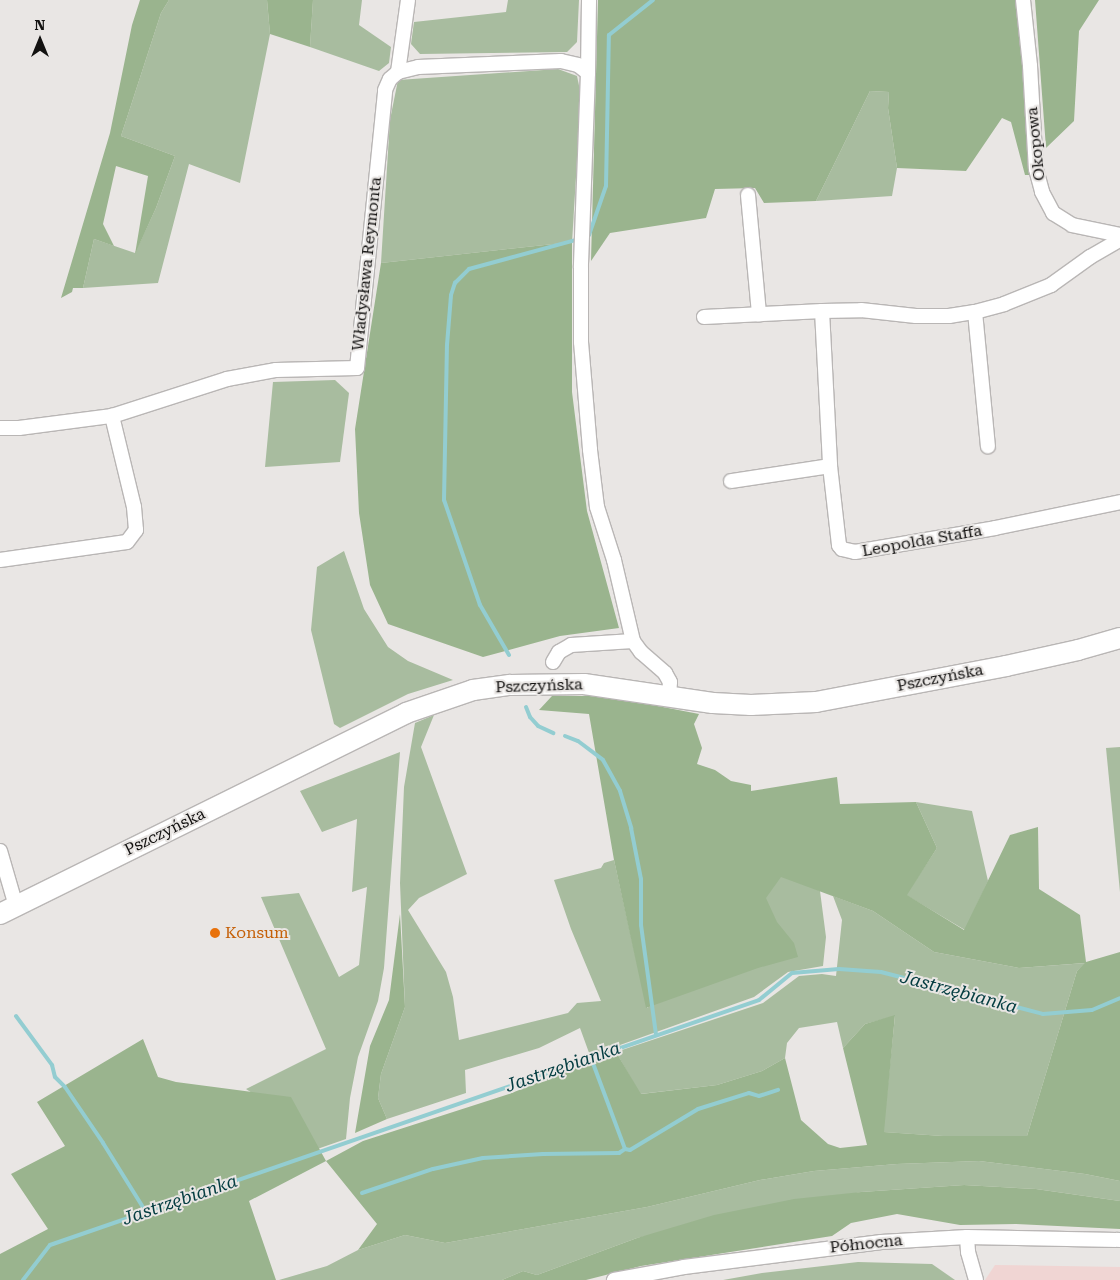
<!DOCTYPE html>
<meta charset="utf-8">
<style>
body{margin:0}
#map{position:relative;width:1120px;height:1280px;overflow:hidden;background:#e9e6e4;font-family:"Roboto Serif",serif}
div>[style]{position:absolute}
.industrial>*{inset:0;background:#f0d5d3}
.green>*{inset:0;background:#a8bc9f}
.forest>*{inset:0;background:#9ab48e}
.stream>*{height:4px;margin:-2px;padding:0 2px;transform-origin:2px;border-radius:2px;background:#93cdd1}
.roads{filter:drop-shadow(1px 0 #b9b6b5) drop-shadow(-1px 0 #b9b6b5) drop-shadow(0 1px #b9b6b5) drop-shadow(0 -1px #b9b6b5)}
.street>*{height:14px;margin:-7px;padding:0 7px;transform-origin:7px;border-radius:7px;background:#fff}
.secondary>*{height:20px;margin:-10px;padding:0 10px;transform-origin:10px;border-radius:10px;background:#fff}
.dots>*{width:14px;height:14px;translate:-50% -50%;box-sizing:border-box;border:2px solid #e9e6e4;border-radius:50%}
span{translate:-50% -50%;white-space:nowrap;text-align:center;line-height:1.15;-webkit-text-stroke:4px #e9e6e4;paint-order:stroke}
.street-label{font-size:16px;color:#131211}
.food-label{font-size:16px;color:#c56008}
.left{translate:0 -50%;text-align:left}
.water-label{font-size:18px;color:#033c40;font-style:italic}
.north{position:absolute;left:15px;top:15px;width:50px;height:50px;-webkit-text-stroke:4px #e9e6e4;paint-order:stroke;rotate:0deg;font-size:14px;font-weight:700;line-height:20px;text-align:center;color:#131211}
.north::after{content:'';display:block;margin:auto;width:18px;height:22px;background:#131211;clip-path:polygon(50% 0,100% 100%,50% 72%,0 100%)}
</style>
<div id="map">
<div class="industrial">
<div style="clip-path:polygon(995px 1265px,1120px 1267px,1120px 1280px,985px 1280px)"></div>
</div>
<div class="green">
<div style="clip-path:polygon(169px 0,267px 0,270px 34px,240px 183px,189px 164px,158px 283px,83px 288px,94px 239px,135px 253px,156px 208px,175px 156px,121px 136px,161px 13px)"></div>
<div style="clip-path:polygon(313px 0,362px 0,359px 25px,391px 47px,389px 63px,379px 71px,310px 47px)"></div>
<div style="clip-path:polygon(508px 0,579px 0,577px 42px,567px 52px,420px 54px,411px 44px,414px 22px,506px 12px)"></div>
<div style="clip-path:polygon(558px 69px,577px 76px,581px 95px,572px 242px,381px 263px,390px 120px,398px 80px)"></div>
<div style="clip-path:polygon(870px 91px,889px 92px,888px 108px,897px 168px,892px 196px,816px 201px)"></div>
<div style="clip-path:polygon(335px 380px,349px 393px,340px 462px,265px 467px,273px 382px)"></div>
<div style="clip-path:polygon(344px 551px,364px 609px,388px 647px,408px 661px,453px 680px,408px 694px,340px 728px,334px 724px,311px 630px,317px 567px)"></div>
<div style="clip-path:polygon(434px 715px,421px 747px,467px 874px,419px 898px,408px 910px,446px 972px,453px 997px,459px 1040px,568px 1013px,577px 1003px,601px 1001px,571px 929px,554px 880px,601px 868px,604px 863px,614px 860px,647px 1008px,774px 925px,764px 897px,780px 872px,820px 891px,826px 937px,823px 966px,788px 972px,754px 997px,620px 1045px,621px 1047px,592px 1061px,580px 1028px,539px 1048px,465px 1070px,466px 1093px,387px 1119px,378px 1098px,381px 1074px,405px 1007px,400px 883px,404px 787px,415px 723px)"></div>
<div style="clip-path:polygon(1120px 747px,1120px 892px,1106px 748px)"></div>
<div style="clip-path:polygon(400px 752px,384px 968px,378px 1001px,358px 1057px,350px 1098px,346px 1139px,300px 1155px,281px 1112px,246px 1089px,326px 1049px,261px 897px,299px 893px,339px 977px,359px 965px,367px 887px,352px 892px,357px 819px,322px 832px,300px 791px)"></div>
<div style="clip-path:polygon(916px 802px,972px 811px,988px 881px,965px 930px,906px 895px,937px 848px)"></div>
<div style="clip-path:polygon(833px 896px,873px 911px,934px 952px,1019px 968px,1086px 963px,1077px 971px,1027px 1136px,943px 1136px,883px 1132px,895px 1016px,865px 1024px,843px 1048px,837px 1022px,799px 1028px,787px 1043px,785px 1058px,762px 1071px,717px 1085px,640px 1094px,616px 1052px,763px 1003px,799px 976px,822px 974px,836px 976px,842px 920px)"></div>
<div style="clip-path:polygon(979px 1161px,1085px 1174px,1120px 1181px,1120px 1201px,1036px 1189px,964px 1185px,861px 1192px,637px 1238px,537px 1275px,523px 1271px,502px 1280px,279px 1280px,327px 1266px,358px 1250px,405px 1235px,445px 1243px,647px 1207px,760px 1180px,814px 1171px,897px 1164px)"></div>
<div style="clip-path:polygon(858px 1262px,932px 1264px,955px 1280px,723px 1280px,762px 1273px)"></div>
</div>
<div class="forest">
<div style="clip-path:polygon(140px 0,169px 0,161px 13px,121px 136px,175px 156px,156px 208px,135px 254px,148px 176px,116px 166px,103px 224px,114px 246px,94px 239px,83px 288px,73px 288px,72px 292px,61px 298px,110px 133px,132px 25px)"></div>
<div style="clip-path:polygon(267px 0,313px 0,310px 47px,270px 34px)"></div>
<div style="clip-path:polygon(598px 0,1018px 0,1032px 175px,1025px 175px,1011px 122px,1002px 118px,966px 171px,897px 168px,888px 108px,889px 92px,870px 91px,816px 201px,764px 203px,755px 188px,715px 189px,706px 218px,610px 233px,591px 261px)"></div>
<div style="clip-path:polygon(1035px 0,1099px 0,1079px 31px,1074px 121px,1046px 148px)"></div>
<div style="clip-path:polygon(572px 242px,572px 392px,587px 511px,619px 628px,560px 636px,483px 657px,388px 624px,370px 585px,359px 513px,355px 429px,381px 263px)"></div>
<div style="clip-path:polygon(552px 696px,606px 696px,699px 714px,694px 724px,702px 748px,697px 764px,715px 770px,731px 781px,751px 785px,751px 791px,837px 777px,840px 804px,916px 802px,937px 848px,907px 895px,964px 930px,1010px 835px,1038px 827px,1039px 889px,1080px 915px,1086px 962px,1120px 952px,1120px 1181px,1085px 1174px,979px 1161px,897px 1164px,814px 1171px,760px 1180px,647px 1207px,445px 1243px,405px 1235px,358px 1250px,377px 1224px,326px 1161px,249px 1201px,276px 1280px,0 1280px,0 1254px,48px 1229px,11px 1174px,65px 1146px,37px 1102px,143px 1039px,158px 1077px,176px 1082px,291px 1097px,326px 1161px,363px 1141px,509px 1094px,616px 1052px,641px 1094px,717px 1085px,762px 1071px,785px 1058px,801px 1120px,828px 1144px,840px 1148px,867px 1145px,843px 1048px,865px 1024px,895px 1015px,884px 1132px,943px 1136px,1027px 1136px,1077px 971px,1085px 963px,1019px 968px,934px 952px,873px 911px,781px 877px,766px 898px,777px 922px,794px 943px,798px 957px,758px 968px,646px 1008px,614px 860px,589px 714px,539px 710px)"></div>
<div style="clip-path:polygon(400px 914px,405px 1007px,381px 1074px,378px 1098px,387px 1119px,355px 1133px,370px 1046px,389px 1000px)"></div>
<div style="clip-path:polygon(964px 1185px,1036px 1189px,1120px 1201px,1120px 1229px,1016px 1224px,960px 1225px,897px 1214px,851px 1223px,832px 1236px,641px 1266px,586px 1280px,502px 1280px,523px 1271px,537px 1275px,637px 1238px,714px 1215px,794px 1199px,861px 1192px)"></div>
</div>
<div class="stream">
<div style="left:589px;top:235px;width:52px;rotate:-70.9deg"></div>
<div style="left:606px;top:186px;width:151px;rotate:-88.9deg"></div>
<div style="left:609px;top:35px;width:56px;rotate:-38.5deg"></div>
<div style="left:509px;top:655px;width:58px;rotate:-120.1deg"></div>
<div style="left:480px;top:605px;width:111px;rotate:-108.9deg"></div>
<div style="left:444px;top:500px;width:155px;rotate:-88.9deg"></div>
<div style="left:447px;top:345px;width:50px;rotate:-85.4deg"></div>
<div style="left:451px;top:295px;width:13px;rotate:-72deg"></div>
<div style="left:455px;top:283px;width:20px;rotate:-45deg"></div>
<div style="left:469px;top:269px;width:111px;rotate:-15.2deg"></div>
<div style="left:526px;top:707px;width:11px;rotate:68deg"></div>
<div style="left:530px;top:717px;width:12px;rotate:48deg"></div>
<div style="left:538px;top:726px;width:17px;rotate:25deg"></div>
<div style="left:565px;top:736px;width:14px;rotate:21deg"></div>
<div style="left:578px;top:741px;width:31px;rotate:37deg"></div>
<div style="left:603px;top:760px;width:35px;rotate:61deg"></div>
<div style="left:620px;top:791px;width:39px;rotate:73deg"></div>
<div style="left:631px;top:828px;width:52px;rotate:78.9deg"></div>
<div style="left:641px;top:879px;width:46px;rotate:90deg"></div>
<div style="left:641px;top:925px;width:111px;rotate:82.2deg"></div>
<div style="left:16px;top:1016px;width:61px;rotate:53.7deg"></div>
<div style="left:52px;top:1065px;width:12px;rotate:76deg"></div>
<div style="left:55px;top:1077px;width:14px;rotate:45deg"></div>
<div style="left:65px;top:1087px;width:68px;rotate:55.8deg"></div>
<div style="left:103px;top:1143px;width:81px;rotate:58.1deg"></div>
<div style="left:591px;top:1058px;width:97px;rotate:69.5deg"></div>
<div style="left:362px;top:1193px;width:75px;rotate:-18.7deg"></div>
<div style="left:433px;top:1169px;width:51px;rotate:-12.4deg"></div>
<div style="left:483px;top:1158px;width:60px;rotate:-3.8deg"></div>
<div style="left:543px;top:1154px;width:76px;rotate:-0.8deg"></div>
<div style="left:619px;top:1153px;width:7px;rotate:-34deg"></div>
<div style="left:625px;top:1149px;width:5px;rotate:11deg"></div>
<div style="left:630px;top:1150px;width:79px;rotate:-31.1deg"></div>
<div style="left:698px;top:1109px;width:53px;rotate:-17.4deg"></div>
<div style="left:749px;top:1093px;width:10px;rotate:17deg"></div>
<div style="left:759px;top:1096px;width:20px;rotate:-18deg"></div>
<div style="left:23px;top:1280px;width:44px;rotate:-52.4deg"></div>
<div style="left:50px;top:1245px;width:750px;rotate:-19.06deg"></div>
<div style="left:759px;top:1000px;width:43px;rotate:-39.3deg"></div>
<div style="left:792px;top:973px;width:47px;rotate:-4.9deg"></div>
<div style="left:839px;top:969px;width:42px;rotate:4.1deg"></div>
<div style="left:881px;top:972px;width:167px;rotate:14.5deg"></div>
<div style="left:1043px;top:1014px;width:49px;rotate:-4.7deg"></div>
<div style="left:1092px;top:1010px;width:30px;rotate:-23deg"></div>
</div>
<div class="roads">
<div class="street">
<div style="left:408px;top:0;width:73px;rotate:97.9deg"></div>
<div style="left:398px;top:72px;width:21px;rotate:-14deg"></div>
<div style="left:418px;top:67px;width:143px;rotate:-2.4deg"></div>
<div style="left:561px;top:61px;width:17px;rotate:13deg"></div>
<div style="left:578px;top:65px;width:13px;rotate:39deg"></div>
<div style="left:588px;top:73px;width:73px;rotate:-89.2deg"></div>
<div style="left:1023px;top:0;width:66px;rotate:83.9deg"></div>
<div style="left:1030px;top:66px;width:103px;rotate:86.7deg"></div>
<div style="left:1036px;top:169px;width:24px;rotate:75deg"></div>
<div style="left:1042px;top:192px;width:24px;rotate:62deg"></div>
<div style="left:1053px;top:213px;width:22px;rotate:32deg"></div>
<div style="left:1072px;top:225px;width:49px;rotate:11.8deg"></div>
<div style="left:588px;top:73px;width:195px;rotate:92.1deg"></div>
<div style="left:581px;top:268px;width:74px;rotate:90deg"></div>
<div style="left:581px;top:342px;width:108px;rotate:85.2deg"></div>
<div style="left:590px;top:450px;width:57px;rotate:83deg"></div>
<div style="left:597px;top:507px;width:56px;rotate:72.2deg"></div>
<div style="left:614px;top:560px;width:83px;rotate:76.8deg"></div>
<div style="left:633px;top:641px;width:14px;rotate:54deg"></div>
<div style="left:641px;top:652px;width:32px;rotate:41deg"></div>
<div style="left:665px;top:673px;width:10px;rotate:61deg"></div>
<div style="left:670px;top:682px;width:14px;rotate:94deg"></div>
<div style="left:748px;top:195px;width:120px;rotate:84.7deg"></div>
<div style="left:822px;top:311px;width:155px;rotate:87deg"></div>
<div style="left:830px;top:466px;width:80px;rotate:83.5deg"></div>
<div style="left:839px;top:545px;width:5px;rotate:53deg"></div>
<div style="left:842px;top:549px;width:13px;rotate:13deg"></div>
<div style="left:855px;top:552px;width:142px;rotate:-9.7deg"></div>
<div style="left:995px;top:528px;width:128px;rotate:-11.7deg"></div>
<div style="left:975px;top:312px;width:135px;rotate:84.5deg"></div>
<div style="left:704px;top:317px;width:118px;rotate:-2.9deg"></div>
<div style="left:822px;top:311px;width:39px;rotate:-1deg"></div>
<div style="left:861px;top:310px;width:55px;rotate:6.2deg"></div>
<div style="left:916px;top:316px;width:33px"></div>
<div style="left:949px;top:316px;width:26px;rotate:-9deg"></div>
<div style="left:975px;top:312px;width:30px;rotate:-15deg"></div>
<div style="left:1004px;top:304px;width:51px;rotate:-22deg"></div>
<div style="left:1051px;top:285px;width:48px;rotate:-35.7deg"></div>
<div style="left:1090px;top:257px;width:34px;rotate:-30deg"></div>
<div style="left:0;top:428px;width:19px"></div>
<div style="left:19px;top:428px;width:94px;rotate:-7.4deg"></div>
<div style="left:112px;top:416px;width:121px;rotate:-17.8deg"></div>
<div style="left:227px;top:379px;width:50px;rotate:-10.4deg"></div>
<div style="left:276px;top:370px;width:81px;rotate:-1.4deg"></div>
<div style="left:357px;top:368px;width:279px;rotate:-84.2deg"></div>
<div style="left:385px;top:90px;width:12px;rotate:-66deg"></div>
<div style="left:390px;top:79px;width:11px;rotate:-41deg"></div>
<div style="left:731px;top:481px;width:100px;rotate:-8.6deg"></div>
<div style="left:0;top:560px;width:128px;rotate:-8.1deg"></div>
<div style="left:127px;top:542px;width:15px;rotate:-53deg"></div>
<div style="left:136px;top:530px;width:23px;rotate:-95deg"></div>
<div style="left:134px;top:507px;width:94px;rotate:-103.6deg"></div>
<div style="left:553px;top:662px;width:12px;rotate:-59deg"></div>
<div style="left:559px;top:652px;width:14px;rotate:-30deg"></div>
<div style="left:571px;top:645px;width:62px;rotate:-3.7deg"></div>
<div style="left:0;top:851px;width:57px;rotate:73.8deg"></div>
<div style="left:967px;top:1237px;width:15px;rotate:86deg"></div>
<div style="left:968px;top:1252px;width:29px;rotate:74deg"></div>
<div style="left:614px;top:1280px;width:71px;rotate:-10.5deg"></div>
<div style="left:684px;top:1267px;width:199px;rotate:-7.2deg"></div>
<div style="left:881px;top:1242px;width:86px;rotate:-3.3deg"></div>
<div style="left:967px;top:1237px;width:153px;rotate:1.1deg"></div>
</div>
<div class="secondary">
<div style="left:0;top:914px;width:453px;rotate:-26.3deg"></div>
<div style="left:406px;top:713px;width:71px;rotate:-18.9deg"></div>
<div style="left:473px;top:690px;width:37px;rotate:-8deg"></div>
<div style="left:510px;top:685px;width:74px;rotate:-0.8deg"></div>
<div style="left:584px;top:684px;width:130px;rotate:8.4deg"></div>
<div style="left:713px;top:703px;width:38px;rotate:3deg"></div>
<div style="left:751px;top:705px;width:65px;rotate:-2.6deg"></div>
<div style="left:816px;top:702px;width:193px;rotate:-10.7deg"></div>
<div style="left:1006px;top:666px;width:74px;rotate:-12.5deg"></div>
<div style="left:1078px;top:650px;width:44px;rotate:-15.9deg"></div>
</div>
</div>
<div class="dots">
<div style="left:215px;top:933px;background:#e8710a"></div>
</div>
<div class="street-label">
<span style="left:1036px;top:144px;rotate:-96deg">Okopowa</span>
<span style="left:367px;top:264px;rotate:-84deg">Władysława Reymonta</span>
<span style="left:922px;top:541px;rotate:-10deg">Leopolda Staffa</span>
<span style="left:940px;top:678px;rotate:-11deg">Pszczyńska</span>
<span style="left:539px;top:686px;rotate:-2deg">Pszczyńska</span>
<span style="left:165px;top:832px;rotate:-26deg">Pszczyńska</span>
<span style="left:866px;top:1244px;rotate:-6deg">Północna</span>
</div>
<div class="food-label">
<span class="left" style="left:225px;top:933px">Konsum</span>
</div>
<div class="water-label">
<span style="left:959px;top:992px;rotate:15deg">Jastrzębianka</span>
<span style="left:563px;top:1067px;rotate:-19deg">Jastrzębianka</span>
<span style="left:180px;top:1200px;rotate:-19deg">Jastrzębianka</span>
</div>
<div class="north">N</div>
</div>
